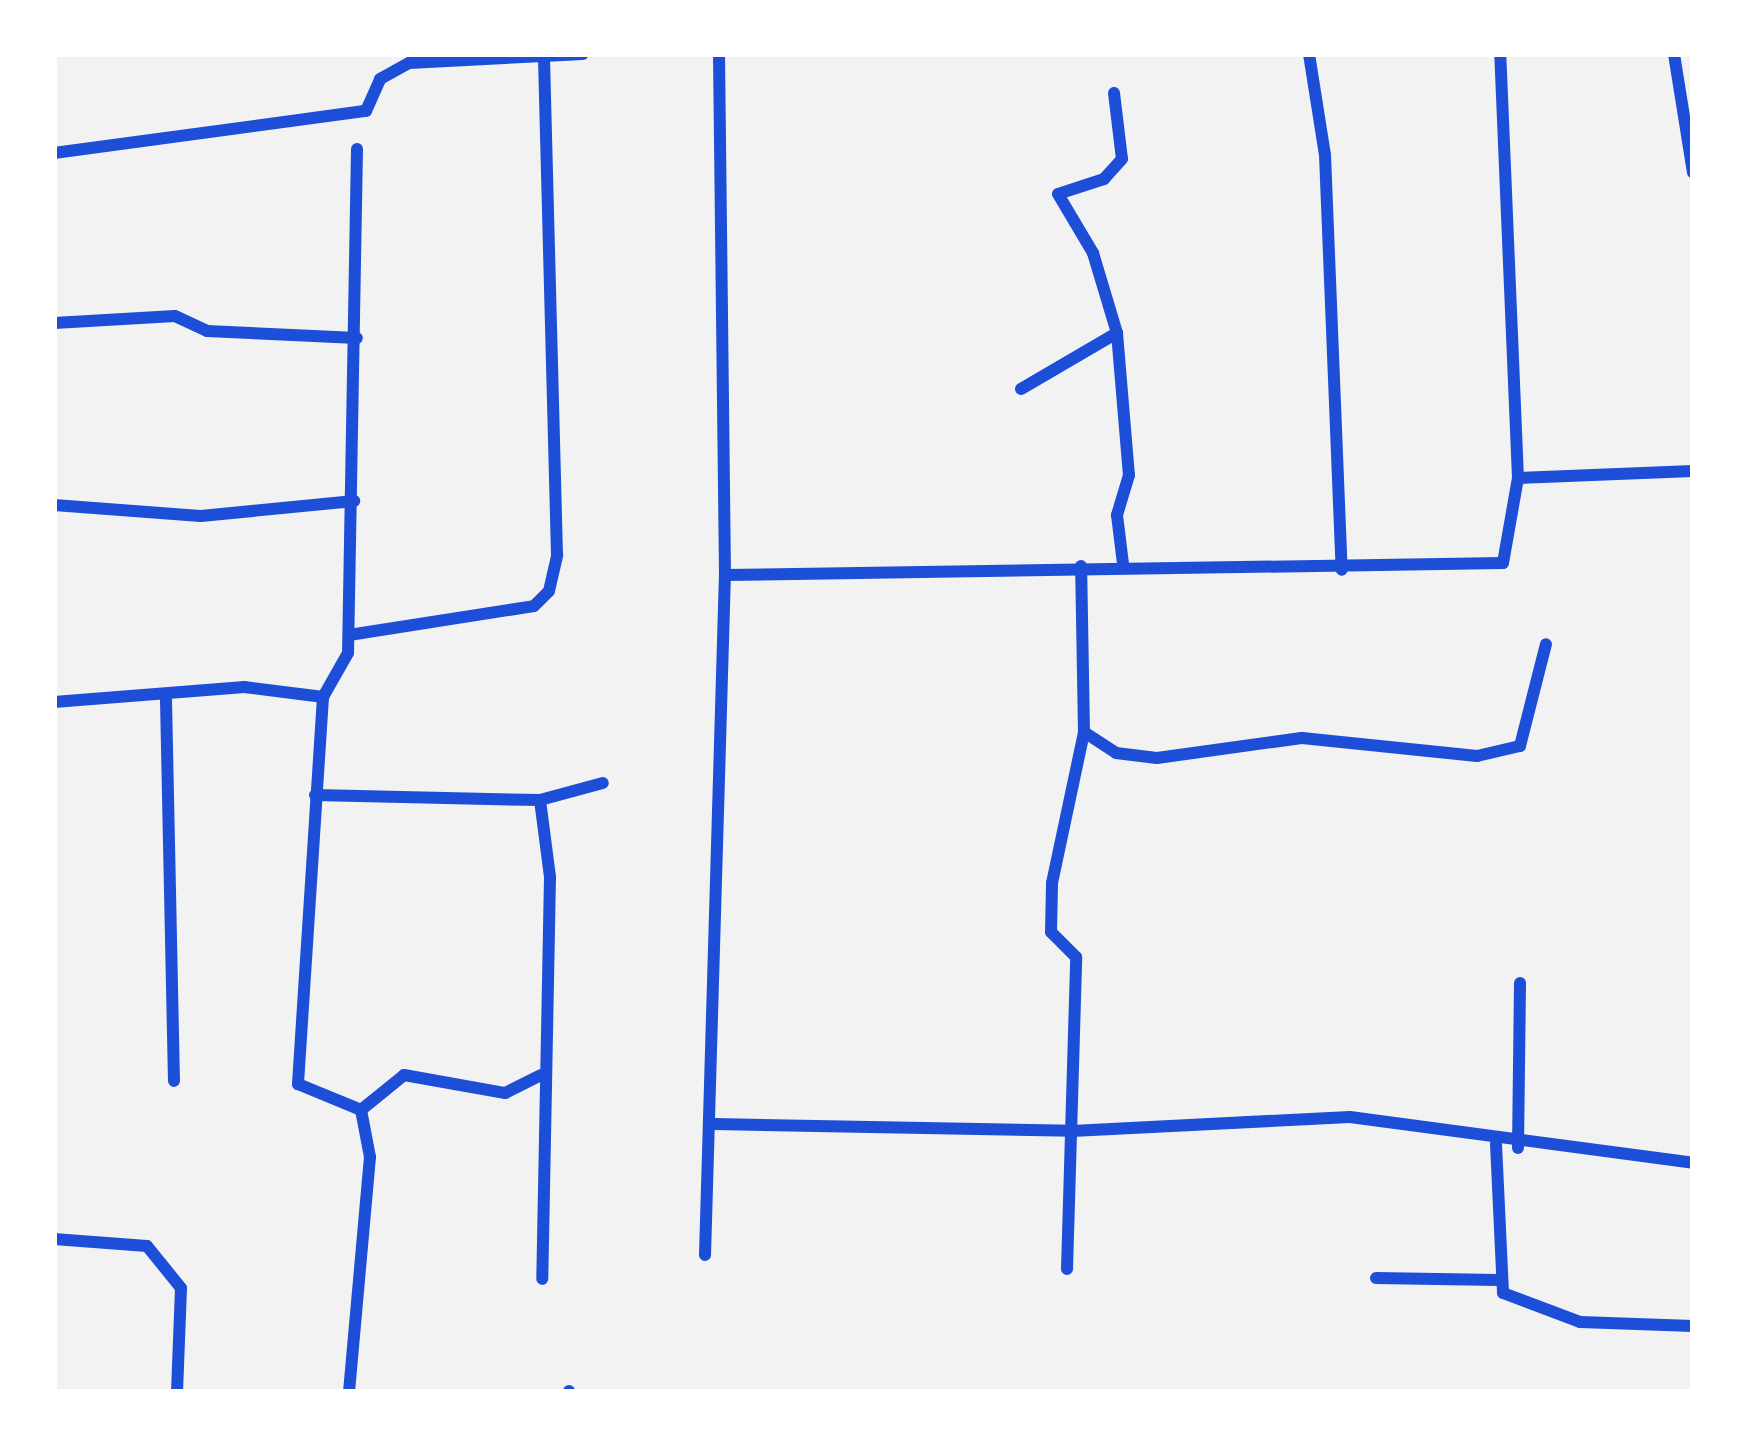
<!DOCTYPE html>
<style>
body{margin:0}
#map{position:relative;width:1747px;height:1446px;overflow:hidden;background:#f2f2f2;font-family:Jost,sans-serif}
div>[style]{position:absolute}
.minor>*{height:12px;margin:-6px;padding:0 6px;transform-origin:6px;border-radius:6px;background:#1d4ed8}
span{translate:-50% -50%;white-space:nowrap;text-align:center;line-height:1.15;-webkit-text-stroke:9px #fff;paint-order:stroke}
.frame{position:absolute;inset:0;border:57px solid #fff;pointer-events:none}
</style>
<div id="map">
<div class="minor">
<div style="left:1309px;top:54px;width:102px;rotate:81deg"></div>
<div style="left:1325px;top:155px;width:415px;rotate:87.7deg"></div>
<div style="left:1674px;top:54px;width:120px;rotate:80.9deg"></div>
<div style="left:1114px;top:93px;width:66px;rotate:83.1deg"></div>
<div style="left:1122px;top:159px;width:27px;rotate:132deg"></div>
<div style="left:1104px;top:179px;width:48px;rotate:161.9deg"></div>
<div style="left:1058px;top:194px;width:69px;rotate:59.3deg"></div>
<div style="left:1093px;top:253px;width:84px;rotate:73.3deg"></div>
<div style="left:1117px;top:333px;width:143px;rotate:85.2deg"></div>
<div style="left:1129px;top:475px;width:42px;rotate:106.7deg"></div>
<div style="left:1117px;top:515px;width:49px;rotate:83deg"></div>
<div style="left:357px;top:149px;width:504px;rotate:91.02deg"></div>
<div style="left:348px;top:653px;width:51px;rotate:119.6deg"></div>
<div style="left:323px;top:697px;width:388px;rotate:93.7deg"></div>
<div style="left:298px;top:1084px;width:68px;rotate:22.4deg"></div>
<div style="left:361px;top:1110px;width:55px;rotate:-39.1deg"></div>
<div style="left:404px;top:1075px;width:103px;rotate:10.1deg"></div>
<div style="left:505px;top:1093px;width:40px;rotate:-26.6deg"></div>
<div style="left:54px;top:153px;width:315px;rotate:-7.7deg"></div>
<div style="left:366px;top:111px;width:35px;rotate:-66deg"></div>
<div style="left:380px;top:79px;width:33px;rotate:-29deg"></div>
<div style="left:409px;top:63px;width:174px;rotate:-3deg"></div>
<div style="left:54px;top:323px;width:121px;rotate:-3.3deg"></div>
<div style="left:175px;top:316px;width:35px;rotate:25deg"></div>
<div style="left:207px;top:331px;width:150px;rotate:2.7deg"></div>
<div style="left:1021px;top:389px;width:111px;rotate:-30.3deg"></div>
<div style="left:1518px;top:478px;width:175px;rotate:-2.3deg"></div>
<div style="left:54px;top:505px;width:147px;rotate:4.3deg"></div>
<div style="left:201px;top:516px;width:154px;rotate:-5.6deg"></div>
<div style="left:725px;top:575px;width:778px;rotate:-0.88deg"></div>
<div style="left:1503px;top:563px;width:86px;rotate:-80deg"></div>
<div style="left:1518px;top:478px;width:424px;rotate:-92.4deg"></div>
<div style="left:349px;top:635px;width:187px;rotate:-8.9deg"></div>
<div style="left:534px;top:606px;width:21px;rotate:-45deg"></div>
<div style="left:549px;top:591px;width:37px;rotate:-77deg"></div>
<div style="left:557px;top:555px;width:494px;rotate:-91.5deg"></div>
<div style="left:166px;top:700px;width:381px;rotate:88.8deg"></div>
<div style="left:54px;top:702px;width:191px;rotate:-4.5deg"></div>
<div style="left:244px;top:687px;width:80px;rotate:7.2deg"></div>
<div style="left:1084px;top:732px;width:38px;rotate:33deg"></div>
<div style="left:1116px;top:753px;width:41px;rotate:7deg"></div>
<div style="left:1157px;top:758px;width:146px;rotate:-7.9deg"></div>
<div style="left:1302px;top:738px;width:176px;rotate:5.9deg"></div>
<div style="left:1477px;top:756px;width:44px;rotate:-13.1deg"></div>
<div style="left:1520px;top:746px;width:105px;rotate:-75.7deg"></div>
<div style="left:315px;top:795px;width:225px;rotate:1.3deg"></div>
<div style="left:540px;top:800px;width:65px;rotate:-15.1deg"></div>
<div style="left:540px;top:800px;width:78px;rotate:82.6deg"></div>
<div style="left:550px;top:877px;width:402px;rotate:91.1deg"></div>
<div style="left:714px;top:1124px;width:358px;rotate:1.1deg"></div>
<div style="left:1072px;top:1131px;width:278px;rotate:-2.9deg"></div>
<div style="left:1350px;top:1117px;width:346px;rotate:7.6deg"></div>
<div style="left:1496px;top:1144px;width:149px;rotate:87.3deg"></div>
<div style="left:1503px;top:1293px;width:82px;rotate:20.6deg"></div>
<div style="left:1580px;top:1322px;width:113px;rotate:2deg"></div>
<div style="left:1518px;top:1148px;width:165px;rotate:-89.3deg"></div>
<div style="left:54px;top:1239px;width:93px;rotate:4.3deg"></div>
<div style="left:147px;top:1246px;width:54px;rotate:51deg"></div>
<div style="left:181px;top:1288px;width:104px;rotate:92.2deg"></div>
<div style="left:705px;top:1255px;width:680px;rotate:-88.32deg"></div>
<div style="left:725px;top:575px;width:521px;rotate:-90.66deg"></div>
<div style="left:1067px;top:1269px;width:312px;rotate:-88.3deg"></div>
<div style="left:1076px;top:957px;width:35px;rotate:-135deg"></div>
<div style="left:1051px;top:932px;width:49px;rotate:-88.8deg"></div>
<div style="left:1052px;top:883px;width:154px;rotate:-78deg"></div>
<div style="left:1084px;top:732px;width:166px;rotate:-91deg"></div>
<div style="left:1376px;top:1278px;width:122px;rotate:0.9deg"></div>
<div style="left:569px;top:1391px;width:1px;rotate:90deg"></div>
<div style="left:349px;top:1392px;width:236px;rotate:-84.9deg"></div>
<div style="left:370px;top:1157px;width:48px;rotate:-100.8deg"></div>
</div>
<div class="frame"></div>
</div>
